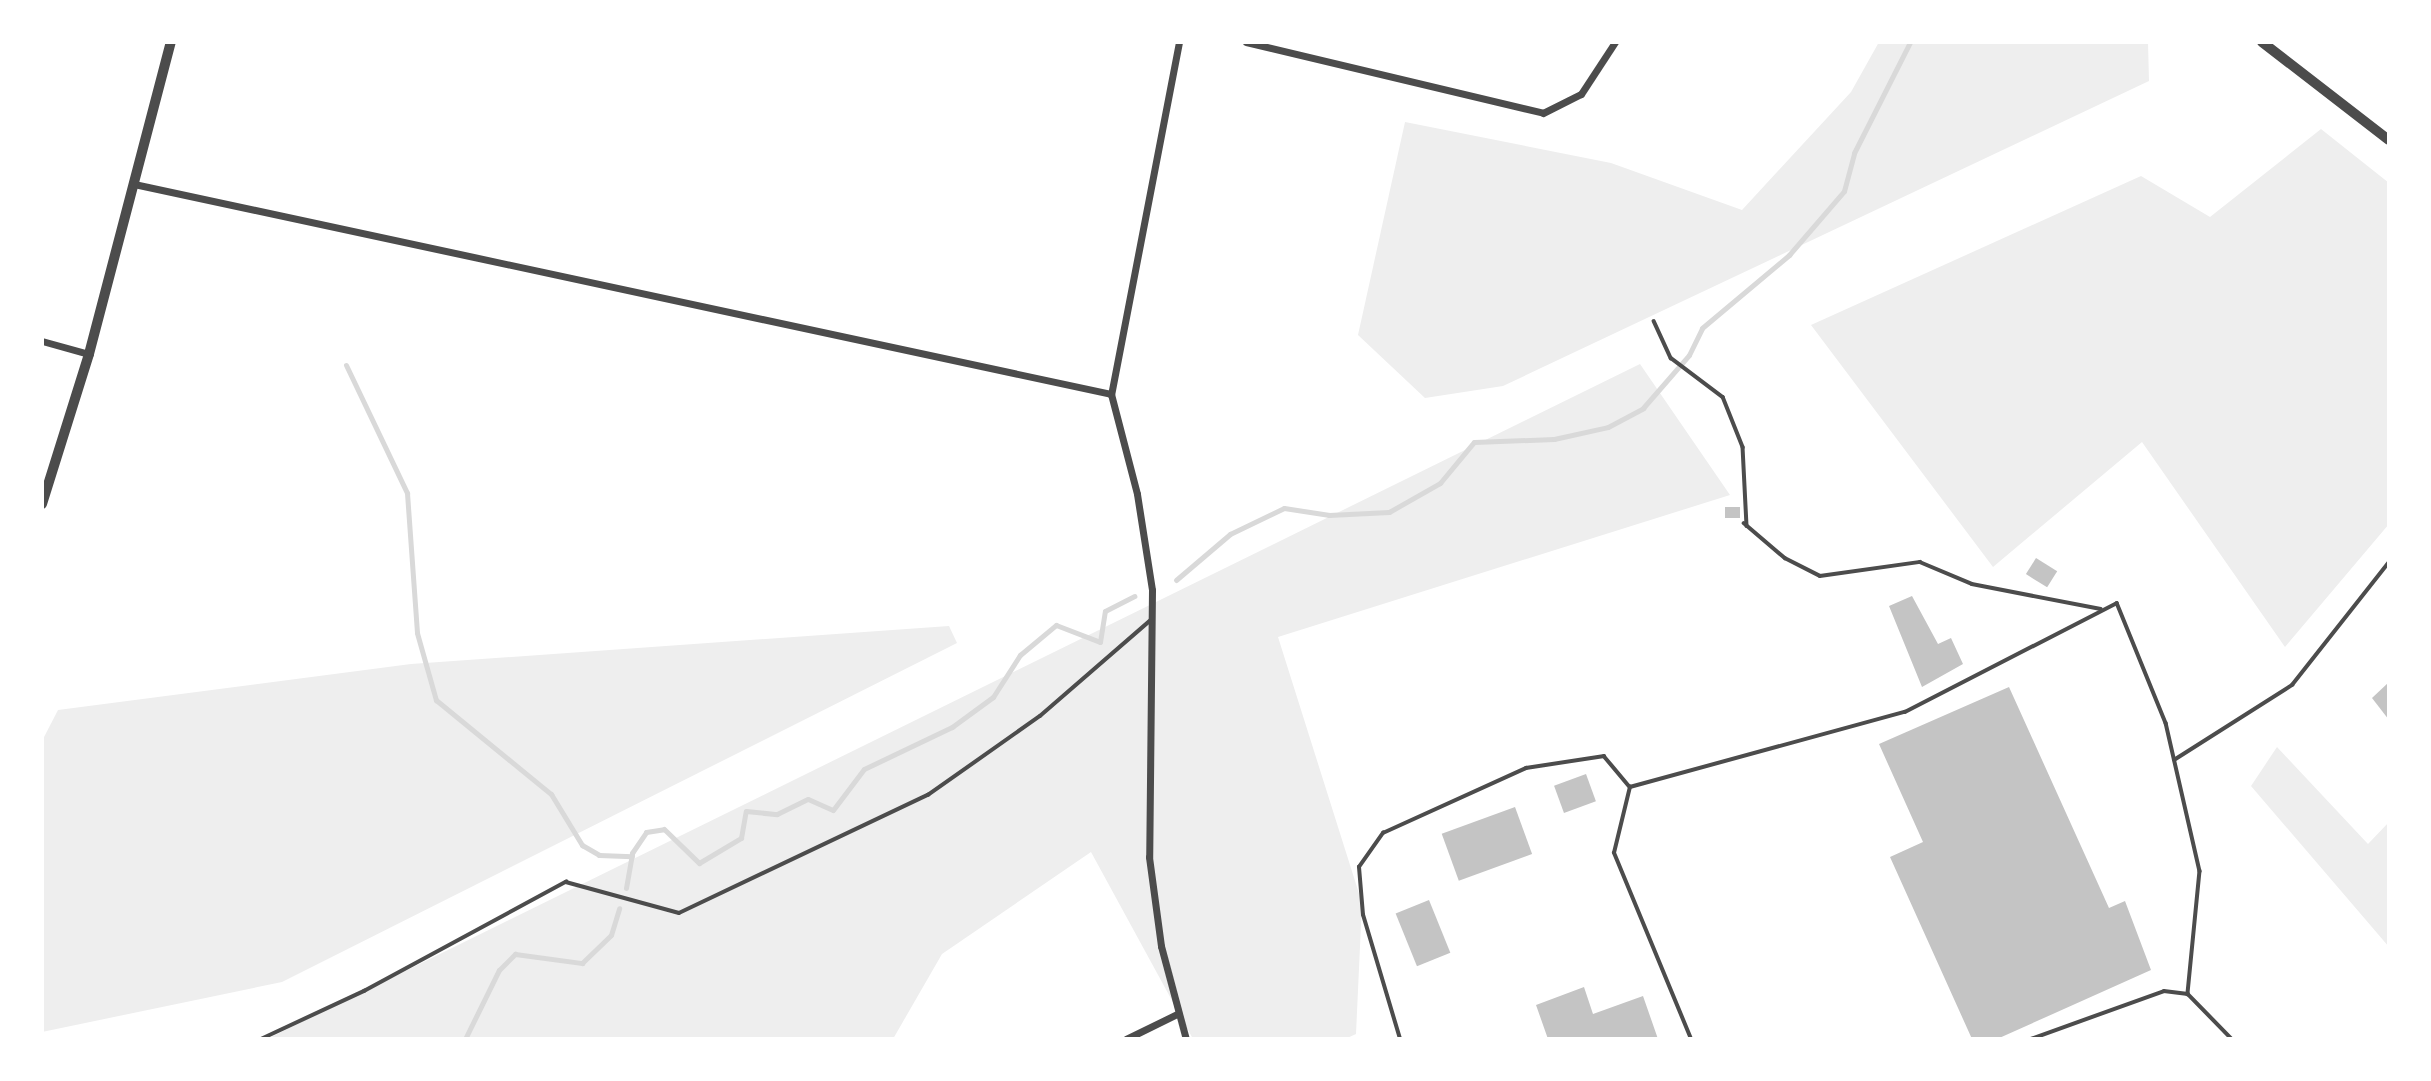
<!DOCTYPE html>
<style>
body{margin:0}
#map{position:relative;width:2431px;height:1081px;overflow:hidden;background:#fff;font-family:"Nunito Sans",sans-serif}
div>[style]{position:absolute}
.green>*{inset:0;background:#eee}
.stream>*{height:5px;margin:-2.5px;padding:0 2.5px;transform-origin:2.5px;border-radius:2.5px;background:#d9d9d9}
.building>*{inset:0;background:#c4c4c4;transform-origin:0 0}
.service>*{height:3.5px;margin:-1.75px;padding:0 1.75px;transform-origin:1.75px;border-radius:1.75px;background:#4c4c4c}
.minor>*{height:7px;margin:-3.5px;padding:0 3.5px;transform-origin:3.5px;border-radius:3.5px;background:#4c4c4c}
.tertiary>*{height:10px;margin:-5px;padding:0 5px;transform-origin:5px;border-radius:5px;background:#4c4c4c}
span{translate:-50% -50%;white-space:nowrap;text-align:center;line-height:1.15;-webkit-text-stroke:7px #fff;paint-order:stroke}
.frame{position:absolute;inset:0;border:44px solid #fff;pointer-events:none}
</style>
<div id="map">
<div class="green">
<div style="clip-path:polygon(1879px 42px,2148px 42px,2149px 81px,1503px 386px,1425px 398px,1358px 335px,1405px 122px,1611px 163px,1742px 210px,1851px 92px)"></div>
<div style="clip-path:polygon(2321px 129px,2389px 183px,2389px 524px,2285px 647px,2142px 442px,1993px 567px,1811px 325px,2141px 176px,2210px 217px)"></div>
<div style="clip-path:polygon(1640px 364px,1730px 495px,1278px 637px,1362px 903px,1356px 1034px,1345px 1039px,1193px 1039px,1091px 852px,942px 954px,893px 1039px,267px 1039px)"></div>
<div style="clip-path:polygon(949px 626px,957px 643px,282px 982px,42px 1032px,42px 741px,58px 710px,411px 664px)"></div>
<div style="clip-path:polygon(2277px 747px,2368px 844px,2389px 822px,2389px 947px,2251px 786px)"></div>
</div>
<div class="stream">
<div style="left:346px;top:365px;width:142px;rotate:64.5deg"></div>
<div style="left:407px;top:493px;width:140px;rotate:85.9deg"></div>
<div style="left:417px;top:633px;width:70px;rotate:74.2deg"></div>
<div style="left:436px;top:700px;width:149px;rotate:39.3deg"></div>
<div style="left:551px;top:794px;width:60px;rotate:58.7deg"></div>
<div style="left:582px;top:845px;width:20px;rotate:30deg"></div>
<div style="left:599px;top:855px;width:33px;rotate:2deg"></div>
<div style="left:1176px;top:580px;width:71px;rotate:-40.4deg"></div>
<div style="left:1230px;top:534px;width:60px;rotate:-25.7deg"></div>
<div style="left:1284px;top:508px;width:46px;rotate:8.8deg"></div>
<div style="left:1329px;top:515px;width:60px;rotate:-2.9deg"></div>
<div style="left:1389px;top:512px;width:59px;rotate:-29.6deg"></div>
<div style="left:1440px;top:483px;width:53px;rotate:-50.3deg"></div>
<div style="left:1474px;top:442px;width:80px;rotate:-2.1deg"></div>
<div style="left:1554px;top:439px;width:55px;rotate:-12.5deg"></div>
<div style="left:1608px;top:427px;width:40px;rotate:-28deg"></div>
<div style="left:1643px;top:408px;width:70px;rotate:-49deg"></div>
<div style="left:1689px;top:355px;width:30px;rotate:-64deg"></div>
<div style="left:1702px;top:328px;width:114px;rotate:-40deg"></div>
<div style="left:1789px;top:255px;width:84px;rotate:-49.3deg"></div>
<div style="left:1844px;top:191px;width:39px;rotate:-75deg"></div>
<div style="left:1854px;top:153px;width:124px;rotate:-63.2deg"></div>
<div style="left:626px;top:888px;width:36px;rotate:-80deg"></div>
<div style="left:632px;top:853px;width:25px;rotate:-56deg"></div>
<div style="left:646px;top:832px;width:18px;rotate:-9deg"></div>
<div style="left:664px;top:829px;width:49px;rotate:44.2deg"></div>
<div style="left:699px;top:863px;width:49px;rotate:-30.8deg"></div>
<div style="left:741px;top:838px;width:27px;rotate:-80deg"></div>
<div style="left:746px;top:811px;width:31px;rotate:6deg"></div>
<div style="left:777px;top:814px;width:34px;rotate:-26deg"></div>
<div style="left:808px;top:799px;width:27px;rotate:24deg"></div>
<div style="left:833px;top:810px;width:51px;rotate:-52.9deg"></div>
<div style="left:864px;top:769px;width:98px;rotate:-25.5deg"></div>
<div style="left:952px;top:727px;width:51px;rotate:-36.2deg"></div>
<div style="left:993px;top:697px;width:50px;rotate:-57.3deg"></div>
<div style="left:1020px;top:655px;width:47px;rotate:-39.8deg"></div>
<div style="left:1056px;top:625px;width:47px;rotate:21.1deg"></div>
<div style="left:1100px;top:642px;width:31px;rotate:-81deg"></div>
<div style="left:1105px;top:611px;width:33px;rotate:-27deg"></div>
<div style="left:465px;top:1039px;width:77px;rotate:-63.8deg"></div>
<div style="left:499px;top:970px;width:23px;rotate:-45deg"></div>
<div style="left:515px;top:954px;width:68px;rotate:7.7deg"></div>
<div style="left:582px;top:963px;width:40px;rotate:-44deg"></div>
<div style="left:611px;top:935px;width:28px;rotate:-73deg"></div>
</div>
<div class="building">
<div style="left:1725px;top:507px;width:15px;height:11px"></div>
<div style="left:2036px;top:558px;width:25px;height:19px;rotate:32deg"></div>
<div style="clip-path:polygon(1912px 596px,1938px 644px,1951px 638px,1963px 664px,1922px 687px,1889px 606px)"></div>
<div style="clip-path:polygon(2389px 682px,2389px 720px,2372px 698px)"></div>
<div style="clip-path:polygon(2009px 687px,2109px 908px,2125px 901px,2151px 970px,1997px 1039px,1972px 1039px,1890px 857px,1923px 842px,1879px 744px)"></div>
<div style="left:1586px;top:774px;width:29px;height:34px;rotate:70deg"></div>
<div style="left:1515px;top:807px;width:50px;height:78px;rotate:70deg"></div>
<div style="left:1429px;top:900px;width:57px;height:36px;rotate:68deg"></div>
<div style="clip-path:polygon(1584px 987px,1593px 1014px,1643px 996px,1658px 1039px,1548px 1039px,1536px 1005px)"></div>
</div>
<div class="service">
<div style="left:1654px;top:321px;width:41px;rotate:65.3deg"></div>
<div style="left:1671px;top:358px;width:65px;rotate:36.9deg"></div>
<div style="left:1723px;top:397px;width:54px;rotate:68.2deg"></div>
<div style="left:1743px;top:447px;width:79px;rotate:87.1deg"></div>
<div style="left:1744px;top:523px;width:54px;rotate:40.5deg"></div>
<div style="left:1785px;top:558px;width:39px;rotate:27deg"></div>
<div style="left:1820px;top:576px;width:101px;rotate:-8deg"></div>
<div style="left:1920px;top:562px;width:56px;rotate:22.9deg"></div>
<div style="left:1972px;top:584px;width:131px;rotate:11deg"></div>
<div style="left:2174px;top:760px;width:140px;rotate:-32.4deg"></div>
<div style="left:2292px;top:685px;width:157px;rotate:-51.7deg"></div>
<div style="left:261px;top:1039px;width:114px;rotate:-25deg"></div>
<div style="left:364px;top:991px;width:230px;rotate:-28.4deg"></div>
<div style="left:566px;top:882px;width:117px;rotate:15.3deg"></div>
<div style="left:679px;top:913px;width:276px;rotate:-25.4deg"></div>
<div style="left:928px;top:795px;width:137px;rotate:-35.2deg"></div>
<div style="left:1040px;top:716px;width:147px;rotate:-40.9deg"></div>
<div style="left:1400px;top:1039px;width:129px;rotate:-106.6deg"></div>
<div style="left:1363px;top:915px;width:48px;rotate:-94.8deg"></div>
<div style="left:1359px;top:867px;width:42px;rotate:-54.8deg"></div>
<div style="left:1383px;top:833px;width:157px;rotate:-24.4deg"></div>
<div style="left:1526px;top:768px;width:79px;rotate:-8.7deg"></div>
<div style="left:1604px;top:756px;width:39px;rotate:50deg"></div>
<div style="left:1691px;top:1039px;width:201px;rotate:-112.5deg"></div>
<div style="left:1614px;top:853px;width:68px;rotate:-76.4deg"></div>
<div style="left:1630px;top:787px;width:285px;rotate:-15.3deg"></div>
<div style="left:1905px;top:712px;width:238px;rotate:-27.2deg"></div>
<div style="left:2117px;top:603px;width:130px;rotate:67.8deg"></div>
<div style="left:2166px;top:723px;width:152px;rotate:77.1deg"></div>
<div style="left:2200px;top:871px;width:124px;rotate:95.6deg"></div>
<div style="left:2031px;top:1039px;width:141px;rotate:-19.8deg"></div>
<div style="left:2164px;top:991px;width:24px;rotate:7deg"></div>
<div style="left:2188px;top:994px;width:63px;rotate:45.6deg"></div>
</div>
<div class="minor">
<div style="left:1179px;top:42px;width:359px;rotate:100.9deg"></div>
<div style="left:1111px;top:394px;width:103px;rotate:75.4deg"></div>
<div style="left:1137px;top:494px;width:97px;rotate:81.1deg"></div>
<div style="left:1152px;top:590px;width:267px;rotate:90.6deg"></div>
<div style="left:1149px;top:857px;width:90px;rotate:82.3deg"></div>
<div style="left:1161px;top:946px;width:96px;rotate:75deg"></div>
<div style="left:1246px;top:42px;width:305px;rotate:13.4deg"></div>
<div style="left:1543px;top:113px;width:42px;rotate:-26.6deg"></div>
<div style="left:1581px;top:94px;width:62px;rotate:-56.8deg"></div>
<div style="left:134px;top:184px;width:999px;rotate:12.13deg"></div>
<div style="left:42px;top:341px;width:49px;rotate:15.5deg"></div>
<div style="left:1126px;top:1039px;width:57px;rotate:-26.1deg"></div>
</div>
<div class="tertiary">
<div style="left:2262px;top:42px;width:160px;rotate:37.7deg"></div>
<div style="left:42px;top:504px;width:157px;rotate:-72.6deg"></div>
<div style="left:89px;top:354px;width:323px;rotate:-75.3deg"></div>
</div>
<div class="frame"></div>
</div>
